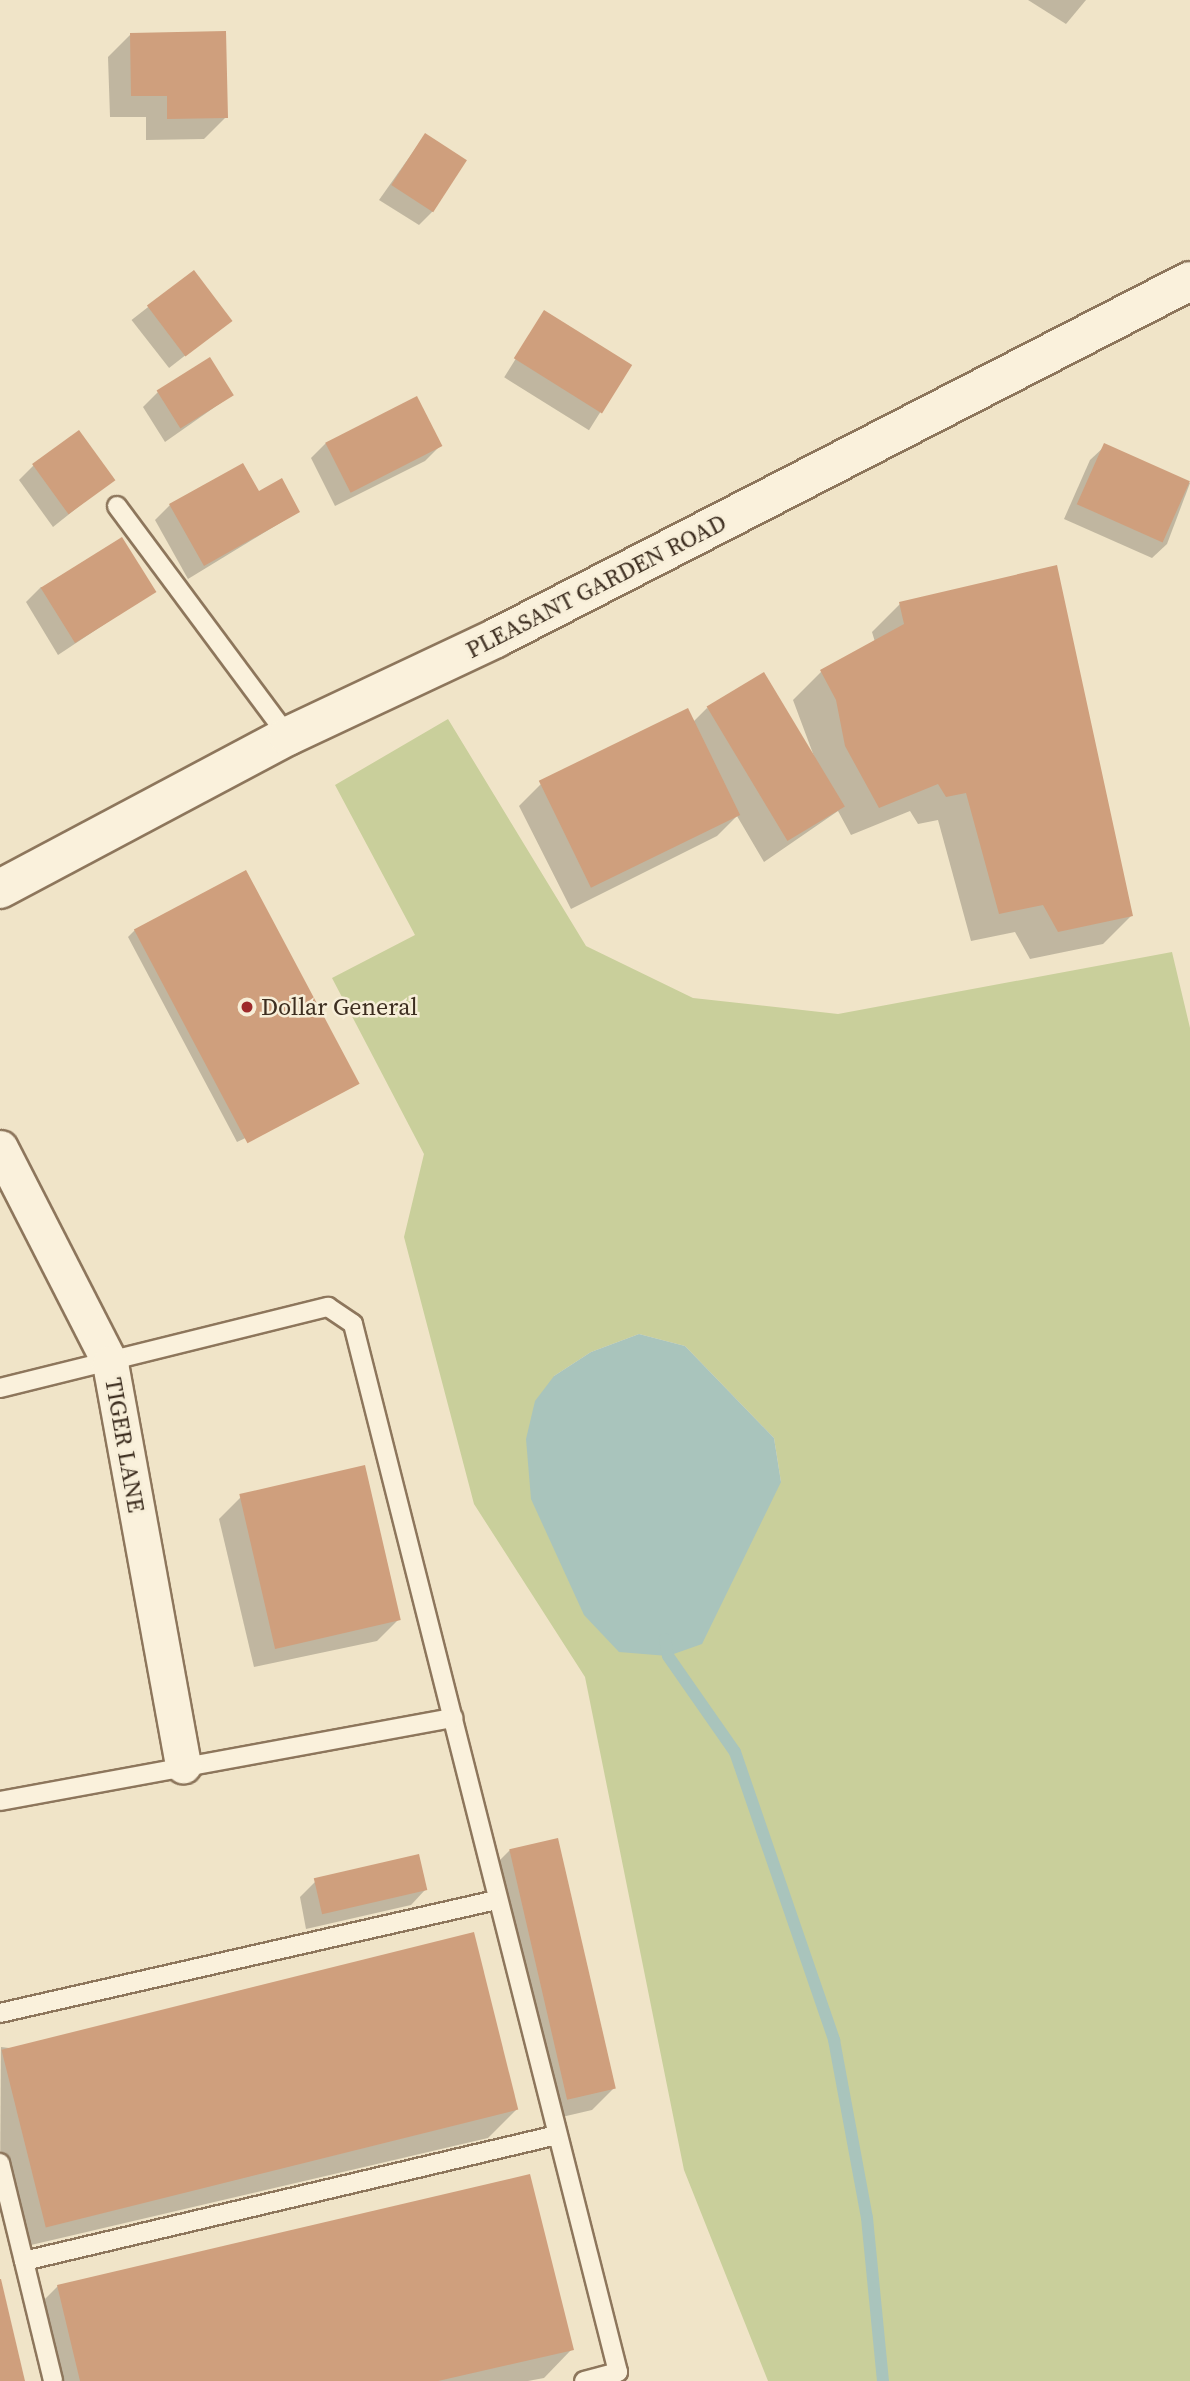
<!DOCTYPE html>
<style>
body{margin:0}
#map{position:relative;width:1190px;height:2381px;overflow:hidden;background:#f0e4c8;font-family:"Source Serif 4",serif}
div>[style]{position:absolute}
.green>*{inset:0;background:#c9cf9b}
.water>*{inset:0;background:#a9c4bc}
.shadow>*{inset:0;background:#0003;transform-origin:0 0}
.stream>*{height:12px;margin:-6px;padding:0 6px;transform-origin:6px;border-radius:6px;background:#a9c4bc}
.building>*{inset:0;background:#cf9f7d;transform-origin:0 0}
.roads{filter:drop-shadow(2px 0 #8d765c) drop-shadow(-2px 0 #8d765c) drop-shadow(0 2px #8d765c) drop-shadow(0 -2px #8d765c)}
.lane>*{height:18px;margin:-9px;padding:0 9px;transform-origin:9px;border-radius:9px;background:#faf1dc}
.street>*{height:35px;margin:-17.5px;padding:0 17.5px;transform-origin:17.5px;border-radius:17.5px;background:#faf1dc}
.secondary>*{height:38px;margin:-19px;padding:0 19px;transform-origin:19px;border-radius:19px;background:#faf1dc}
.dots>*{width:19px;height:19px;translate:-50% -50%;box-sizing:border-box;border:4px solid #f7eed8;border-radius:50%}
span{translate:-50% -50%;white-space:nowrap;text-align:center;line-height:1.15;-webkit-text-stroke:5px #f7eed8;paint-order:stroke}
.street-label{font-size:24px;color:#3d2e20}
.poi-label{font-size:24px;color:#3d2e20}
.left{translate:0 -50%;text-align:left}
</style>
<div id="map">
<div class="green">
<div style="clip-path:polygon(evenodd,448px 719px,586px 946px,693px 998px,838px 1014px,1172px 952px,1190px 1028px,1190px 2381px,768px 2381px,684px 2170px,585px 1677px,474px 1504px,404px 1237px,424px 1154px,332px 978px,415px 935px,335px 785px,448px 719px,639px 1334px,685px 1346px,774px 1438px,781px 1482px,554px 1376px,591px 1352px,639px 1334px)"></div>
</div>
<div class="water">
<div style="clip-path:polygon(639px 1334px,685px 1346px,774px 1438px,781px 1482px,702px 1644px,668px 1656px,619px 1652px,584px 1615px,531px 1499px,526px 1439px,535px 1401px,554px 1376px,591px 1352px)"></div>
</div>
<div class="shadow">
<div style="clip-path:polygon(1028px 0,1086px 0,1066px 24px)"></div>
<div style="clip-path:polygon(130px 35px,226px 117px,204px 139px,146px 140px,146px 117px,110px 117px,108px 57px)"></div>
<div style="clip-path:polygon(425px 135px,434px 210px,419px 225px,379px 200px)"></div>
<div style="left:193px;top:272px;width:61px;height:78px;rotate:52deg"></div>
<div style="left:545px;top:312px;width:100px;height:77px;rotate:32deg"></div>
<div style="clip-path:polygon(158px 392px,232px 395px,165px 442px,143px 407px)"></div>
<div style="clip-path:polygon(326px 443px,440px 446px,425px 461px,335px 506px,311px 458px)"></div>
<div style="clip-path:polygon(1105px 446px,1190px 483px,1167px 544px,1152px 558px,1064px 519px,1090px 460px)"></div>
<div style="clip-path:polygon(34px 465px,112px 480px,53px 527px,19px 480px)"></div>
<div style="clip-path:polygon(170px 505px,298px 512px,188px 579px,155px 520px)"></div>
<div style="clip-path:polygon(41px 587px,153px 592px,58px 655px,26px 602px)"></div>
<div style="clip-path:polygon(900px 604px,1131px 916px,1103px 944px,1030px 959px,1015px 932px,971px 941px,938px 820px,918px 824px,910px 811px,851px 835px,838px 811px,764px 862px,737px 816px,717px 836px,571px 909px,519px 806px,541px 784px,693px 722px,707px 708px,815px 759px,793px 700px,821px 672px,875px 642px,872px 632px)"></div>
<div style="clip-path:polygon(135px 930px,358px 1084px,237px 1142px,128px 937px)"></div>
<div style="clip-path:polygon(241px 1497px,399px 1619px,377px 1641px,254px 1667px,219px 1519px)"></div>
<div style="clip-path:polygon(510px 1850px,614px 2088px,592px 2110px,549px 2120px,488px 1872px)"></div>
<div style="clip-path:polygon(315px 1882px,425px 1890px,411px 1905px,306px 1929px,300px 1897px)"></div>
<div style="clip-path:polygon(1px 2047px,516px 2110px,488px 2138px,14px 2249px,0 2190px)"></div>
<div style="clip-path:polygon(58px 2286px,572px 2349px,544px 2378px,528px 2381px,46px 2381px,30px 2314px)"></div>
</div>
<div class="stream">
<div style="left:665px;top:1639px;width:17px;rotate:80deg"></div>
<div style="left:668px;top:1656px;width:117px;rotate:55.1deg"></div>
<div style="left:735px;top:1752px;width:305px;rotate:71deg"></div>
<div style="left:834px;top:2040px;width:181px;rotate:79.5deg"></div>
<div style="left:867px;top:2218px;width:164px;rotate:84.4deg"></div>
</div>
<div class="building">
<div style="clip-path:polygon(226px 31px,228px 118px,167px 119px,167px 96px,131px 96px,130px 33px)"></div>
<div style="left:425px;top:133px;width:50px;height:62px;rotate:33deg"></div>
<div style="left:194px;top:270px;width:64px;height:59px;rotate:53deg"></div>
<div style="left:544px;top:310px;width:104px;height:57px;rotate:32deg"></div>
<div style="left:210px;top:357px;width:45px;height:63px;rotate:58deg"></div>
<div style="left:417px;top:396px;width:56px;height:103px;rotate:63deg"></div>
<div style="left:79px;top:430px;width:62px;height:58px;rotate:54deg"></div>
<div style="left:1104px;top:443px;width:94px;height:67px;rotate:24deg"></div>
<div style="clip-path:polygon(243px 463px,259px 491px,282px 478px,300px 512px,204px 566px,169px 504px)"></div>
<div style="left:122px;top:537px;width:65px;height:96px;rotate:58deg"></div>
<div style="clip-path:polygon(1057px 565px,1133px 916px,1058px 932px,1043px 905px,999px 914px,966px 793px,946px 797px,938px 784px,879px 808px,845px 746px,836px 700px,820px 670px,904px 624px,899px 602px)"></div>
<div style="left:764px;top:672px;width:157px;height:67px;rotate:59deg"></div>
<div style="left:688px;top:708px;width:119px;height:166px;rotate:64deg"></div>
<div style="left:246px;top:870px;width:242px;height:127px;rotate:62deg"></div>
<div style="left:365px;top:1465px;width:159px;height:129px;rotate:77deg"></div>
<div style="left:558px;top:1838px;width:257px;height:50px;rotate:77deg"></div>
<div style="left:419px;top:1854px;width:37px;height:108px;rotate:77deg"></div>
<div style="left:474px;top:1932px;width:183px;height:487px;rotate:76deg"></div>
<div style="clip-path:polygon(530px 2174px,574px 2350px,438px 2381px,80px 2381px,57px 2285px)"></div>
<div style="clip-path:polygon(0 2279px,1px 2279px,25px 2381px,0 2381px)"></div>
</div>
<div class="roads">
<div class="lane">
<div style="left:117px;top:506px;width:287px;rotate:53.4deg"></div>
<div style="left:0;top:1388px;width:338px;rotate:-13.9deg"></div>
<div style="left:328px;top:1307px;width:30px;rotate:34deg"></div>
<div style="left:353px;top:1324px;width:1081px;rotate:75.81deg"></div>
<div style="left:618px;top:2372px;width:35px;rotate:165deg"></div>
<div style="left:0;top:1801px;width:461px;rotate:-10.4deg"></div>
<div style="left:0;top:2013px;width:509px;rotate:-12.83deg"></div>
<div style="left:0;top:2163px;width:224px;rotate:76.3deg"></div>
<div style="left:24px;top:2261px;width:548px;rotate:-13.3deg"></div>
</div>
<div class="street">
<div style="left:0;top:1148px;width:242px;rotate:62.9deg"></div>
<div style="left:110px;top:1363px;width:409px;rotate:79.7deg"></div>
</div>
<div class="secondary">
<div style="left:0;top:889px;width:326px;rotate:-28deg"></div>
<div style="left:288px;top:736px;width:230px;rotate:-25.2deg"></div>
<div style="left:496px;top:638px;width:780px;rotate:-27.22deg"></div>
</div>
</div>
<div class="dots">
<div style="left:247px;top:1007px;background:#9e2a2b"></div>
</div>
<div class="street-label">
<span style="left:596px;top:586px;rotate:-27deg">PLEASANT GARDEN ROAD</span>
<span style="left:125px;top:1445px;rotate:80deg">TIGER LANE</span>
</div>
<div class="poi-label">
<span class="left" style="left:261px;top:1007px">Dollar General</span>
</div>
</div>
